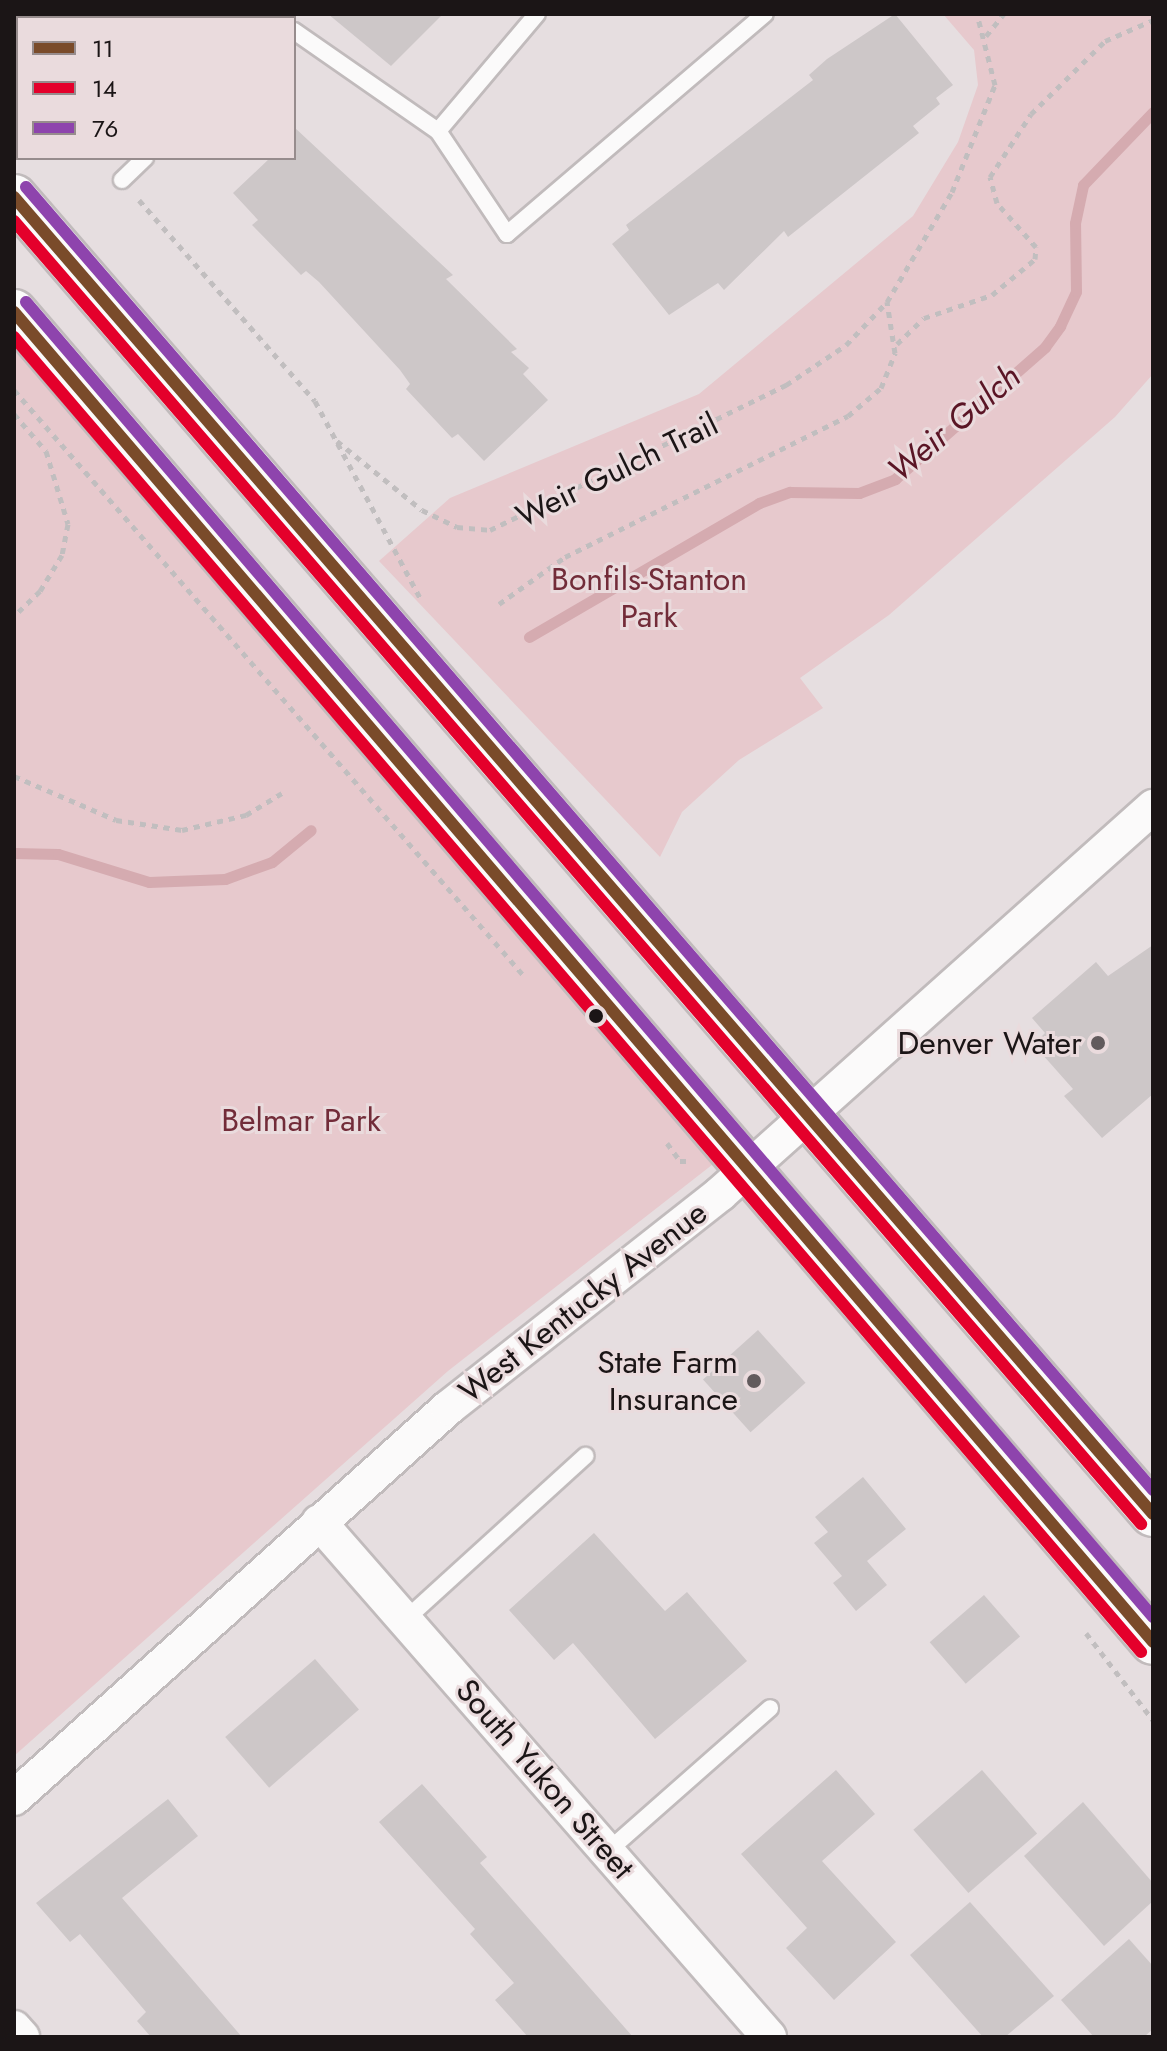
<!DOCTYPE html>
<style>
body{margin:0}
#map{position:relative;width:1167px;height:2051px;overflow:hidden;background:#e6dee0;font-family:Jost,sans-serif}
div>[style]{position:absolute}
.green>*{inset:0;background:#e7c9cd}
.stream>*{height:11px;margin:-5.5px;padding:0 5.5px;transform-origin:5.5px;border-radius:5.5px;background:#d5abb0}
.building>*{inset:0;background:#cdc7c8;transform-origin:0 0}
.path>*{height:5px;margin-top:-2.5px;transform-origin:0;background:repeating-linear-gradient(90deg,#c1bebf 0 6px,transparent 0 12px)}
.roads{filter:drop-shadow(2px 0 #c1bbbc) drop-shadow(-2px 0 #c1bbbc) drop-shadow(0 2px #c1bbbc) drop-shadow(0 -2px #c1bbbc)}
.lane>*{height:16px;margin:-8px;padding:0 8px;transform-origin:8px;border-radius:8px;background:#fbfafa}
.street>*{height:34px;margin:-17px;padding:0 17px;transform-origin:17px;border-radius:17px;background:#fbfafa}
.primary>*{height:44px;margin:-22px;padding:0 22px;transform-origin:22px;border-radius:22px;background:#fbfafa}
.bus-1>*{height:12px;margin:-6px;padding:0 6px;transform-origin:6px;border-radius:6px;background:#7a4b2a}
.bus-2>*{height:12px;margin:-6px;padding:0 6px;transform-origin:6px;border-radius:6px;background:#e4002b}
.bus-3>*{height:12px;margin:-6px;padding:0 6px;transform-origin:6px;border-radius:6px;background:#8e44ad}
.dots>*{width:22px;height:22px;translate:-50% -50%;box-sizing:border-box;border:4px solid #eadbdd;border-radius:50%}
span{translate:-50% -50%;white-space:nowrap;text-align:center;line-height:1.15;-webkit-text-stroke:6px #eadbdd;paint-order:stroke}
.street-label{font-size:32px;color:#1b1516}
.park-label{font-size:32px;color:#722c39}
.poi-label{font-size:32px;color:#1b1516}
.right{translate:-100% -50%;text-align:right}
.water-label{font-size:34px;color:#5a1525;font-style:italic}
.frame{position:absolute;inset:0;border:16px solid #1b1516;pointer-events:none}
.legend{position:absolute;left:16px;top:16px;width:280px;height:144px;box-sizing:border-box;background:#eadbdd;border:2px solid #978c8d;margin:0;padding:10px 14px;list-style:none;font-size:24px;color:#1b1516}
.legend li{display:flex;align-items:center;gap:16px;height:40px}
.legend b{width:40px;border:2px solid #978c8d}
</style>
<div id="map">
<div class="green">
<div style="clip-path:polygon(943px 14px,1153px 14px,1153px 374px,1115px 417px,889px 615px,800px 678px,823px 708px,739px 760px,682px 812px,660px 857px,379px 561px,450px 498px,699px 394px,913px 216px,958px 142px,978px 85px,974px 50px)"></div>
<div style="clip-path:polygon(14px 350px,717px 1161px,448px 1371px,14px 1756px)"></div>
</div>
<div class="stream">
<div style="left:529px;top:637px;width:266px;rotate:-30.2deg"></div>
<div style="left:759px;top:503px;width:33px;rotate:-20deg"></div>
<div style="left:790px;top:492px;width:69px;rotate:0.8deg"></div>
<div style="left:859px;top:493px;width:39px;rotate:-21deg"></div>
<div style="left:895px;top:479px;width:200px;rotate:-41.3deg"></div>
<div style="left:1045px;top:347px;width:26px;rotate:-54deg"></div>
<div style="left:1060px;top:326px;width:38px;rotate:-65deg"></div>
<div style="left:1076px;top:291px;width:68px;rotate:-90.8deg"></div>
<div style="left:1075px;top:223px;width:39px;rotate:-78deg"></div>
<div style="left:1083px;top:185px;width:101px;rotate:-46.2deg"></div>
<div style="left:14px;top:853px;width:44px;rotate:1.3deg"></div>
<div style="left:58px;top:854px;width:95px;rotate:17.1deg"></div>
<div style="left:149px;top:882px;width:76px;rotate:-2.3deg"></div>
<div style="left:225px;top:879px;width:50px;rotate:-19.9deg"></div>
<div style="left:272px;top:862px;width:50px;rotate:-39.4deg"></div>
</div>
<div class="building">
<div style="clip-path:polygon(328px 14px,443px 14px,391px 66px)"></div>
<div style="clip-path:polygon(895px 14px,953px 85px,936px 98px,940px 104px,913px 126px,919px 133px,788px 237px,784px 231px,724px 290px,718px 283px,669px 315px,612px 244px,629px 230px,626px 225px,813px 80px,809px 75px,827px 59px)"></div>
<div style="clip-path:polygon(294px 127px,453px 275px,446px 279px,517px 349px,511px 352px,529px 368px,523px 374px,548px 400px,484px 461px,458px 434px,452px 438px,406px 389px,410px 384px,400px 370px,319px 282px,306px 271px,301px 275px,252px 225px,258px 220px,233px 193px,270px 158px,294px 158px)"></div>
<div style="clip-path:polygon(1153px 945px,1153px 1094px,1102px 1138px,1064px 1096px,1073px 1089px,1042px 1054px,1048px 1048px,1040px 1038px,1045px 1033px,1032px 1018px,1096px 962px,1108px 976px)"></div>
<div style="left:758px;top:1330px;width:71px;height:74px;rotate:48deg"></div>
<div style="clip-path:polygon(863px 1477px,906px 1529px,867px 1561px,887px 1585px,856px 1611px,833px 1583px,842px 1576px,814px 1543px,828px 1532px,815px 1517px)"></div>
<div style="clip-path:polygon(594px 1533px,665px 1611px,687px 1592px,747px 1661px,655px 1739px,573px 1643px,554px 1660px,509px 1610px)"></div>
<div style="left:984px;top:1595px;width:55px;height:72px;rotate:49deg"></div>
<div style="left:315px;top:1659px;width:67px;height:119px;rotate:49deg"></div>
<div style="clip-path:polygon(836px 1770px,875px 1814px,822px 1861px,896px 1942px,834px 2000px,786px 1948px,807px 1928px,741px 1854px)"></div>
<div style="left:982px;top:1770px;width:84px;height:91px;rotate:49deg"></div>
<div style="clip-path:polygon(422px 1784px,487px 1857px,480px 1863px,633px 2037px,528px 2037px,495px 2000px,514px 1983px,470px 1934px,475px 1929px,379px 1822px)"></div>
<div style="clip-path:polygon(168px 1799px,198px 1836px,122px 1898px,242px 2037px,151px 2037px,137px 2021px,146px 2012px,80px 1934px,70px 1942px,36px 1903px)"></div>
<div style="clip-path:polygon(1083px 1802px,1153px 1883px,1153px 1901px,1104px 1946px,1024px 1856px)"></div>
<div style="clip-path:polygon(970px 1902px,1054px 1996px,1005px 2037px,983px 2037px,910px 1955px)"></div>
<div style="clip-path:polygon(1129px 1939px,1153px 1966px,1153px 2029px,1144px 2037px,1094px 2037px,1061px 2000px)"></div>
</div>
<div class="path">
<div style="left:986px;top:36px;width:28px;rotate:-51deg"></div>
<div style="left:14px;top:56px;width:6px;rotate:51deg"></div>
<div style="left:139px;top:200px;width:267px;rotate:48.8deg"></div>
<div style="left:315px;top:401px;width:227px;rotate:61.9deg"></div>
<div style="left:897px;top:344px;width:37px;rotate:-44deg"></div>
<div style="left:924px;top:318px;width:72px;rotate:-18.7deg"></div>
<div style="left:992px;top:295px;width:56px;rotate:-39.9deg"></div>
<div style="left:1035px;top:259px;width:12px;rotate:-85deg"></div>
<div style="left:1036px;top:247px;width:59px;rotate:-131.6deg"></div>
<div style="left:997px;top:203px;width:27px;rotate:-105deg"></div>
<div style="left:990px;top:177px;width:75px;rotate:-56.9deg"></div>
<div style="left:1031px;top:114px;width:104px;rotate:-44.6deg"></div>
<div style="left:1105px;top:41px;width:52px;rotate:-23.6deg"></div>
<div style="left:14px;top:390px;width:778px;rotate:48.96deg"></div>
<div style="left:14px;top:414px;width:49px;rotate:49.1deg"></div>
<div style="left:46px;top:451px;width:76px;rotate:73.2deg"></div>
<div style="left:68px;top:524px;width:32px;rotate:101deg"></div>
<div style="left:62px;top:555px;width:42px;rotate:121.4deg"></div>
<div style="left:40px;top:591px;width:36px;rotate:136deg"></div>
<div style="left:337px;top:441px;width:109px;rotate:39.1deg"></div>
<div style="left:422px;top:510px;width:39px;rotate:26deg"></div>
<div style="left:457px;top:527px;width:33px;rotate:5deg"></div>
<div style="left:490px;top:530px;width:330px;rotate:-26.1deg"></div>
<div style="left:786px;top:385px;width:72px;rotate:-33.7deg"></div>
<div style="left:846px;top:345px;width:59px;rotate:-46.4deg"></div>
<div style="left:887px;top:302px;width:128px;rotate:-59.4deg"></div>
<div style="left:952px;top:192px;width:115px;rotate:-68.1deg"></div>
<div style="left:995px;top:85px;width:73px;rotate:-104.2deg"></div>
<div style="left:499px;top:604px;width:81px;rotate:-35.5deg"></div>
<div style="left:565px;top:557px;width:316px;rotate:-26.5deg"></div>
<div style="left:848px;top:416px;width:43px;rotate:-40.3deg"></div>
<div style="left:881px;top:388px;width:38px;rotate:-68deg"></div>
<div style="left:895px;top:353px;width:52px;rotate:-98.9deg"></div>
<div style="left:14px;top:776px;width:111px;rotate:23.3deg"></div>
<div style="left:116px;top:820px;width:67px;rotate:8.6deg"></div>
<div style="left:182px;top:830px;width:66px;rotate:-13.2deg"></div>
<div style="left:246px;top:815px;width:42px;rotate:-31.4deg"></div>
<div style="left:667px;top:1143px;width:22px;rotate:54deg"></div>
<div style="left:680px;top:1161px;width:7px"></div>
<div style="left:1086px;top:1633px;width:110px;rotate:52.4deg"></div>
</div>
<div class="roads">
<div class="lane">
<div style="left:277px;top:14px;width:4px;rotate:63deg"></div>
<div style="left:294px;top:31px;width:175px;rotate:34.8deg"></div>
<div style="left:438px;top:131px;width:153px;rotate:-49.8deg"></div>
<div style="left:438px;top:131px;width:124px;rotate:56.2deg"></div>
<div style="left:507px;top:234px;width:339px;rotate:-40.5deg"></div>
<div style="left:122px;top:180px;width:32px;rotate:-44deg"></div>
<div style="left:405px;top:1620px;width:244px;rotate:-42.3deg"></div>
<div style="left:608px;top:1851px;width:216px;rotate:-41.4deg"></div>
</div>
<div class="street">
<div style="left:319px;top:1522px;width:684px;rotate:48.85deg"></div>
<div style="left:14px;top:1798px;width:583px;rotate:-41.94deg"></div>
<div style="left:448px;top:1408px;width:346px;rotate:-38.2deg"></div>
<div style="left:720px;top:1194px;width:581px;rotate:-41.79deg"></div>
<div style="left:14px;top:2028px;width:12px;rotate:48deg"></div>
</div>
<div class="primary">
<div style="left:14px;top:197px;width:1741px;rotate:49.15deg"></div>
<div style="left:14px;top:312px;width:1751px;rotate:49.42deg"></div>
</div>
</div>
<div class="bus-1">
<div style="left:14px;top:197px;width:1741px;rotate:49.15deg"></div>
<div style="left:14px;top:312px;width:1751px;rotate:49.42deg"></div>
</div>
<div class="bus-2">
<div style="left:14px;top:221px;width:1723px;rotate:49.14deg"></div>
<div style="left:14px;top:337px;width:1732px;rotate:49.4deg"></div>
</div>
<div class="bus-3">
<div style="left:26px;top:187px;width:1723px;rotate:49.14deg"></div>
<div style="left:26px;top:302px;width:1732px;rotate:49.4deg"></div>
</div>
<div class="dots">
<div style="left:596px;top:1016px;background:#1b1516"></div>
<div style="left:1098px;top:1043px;background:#625b5d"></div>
<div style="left:754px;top:1381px;background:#625b5d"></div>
</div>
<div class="street-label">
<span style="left:617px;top:470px;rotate:-26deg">Weir Gulch Trail</span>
<span style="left:583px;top:1302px;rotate:-38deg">West Kentucky Avenue</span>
<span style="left:545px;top:1779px;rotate:49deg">South Yukon Street</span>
</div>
<div class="park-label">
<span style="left:649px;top:598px">Bonfils-Stanton<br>Park</span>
<span style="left:301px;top:1120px">Belmar Park</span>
</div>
<div class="poi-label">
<span class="right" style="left:1082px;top:1043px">Denver Water</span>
<span class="right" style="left:738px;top:1381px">State Farm<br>Insurance</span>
</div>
<div class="water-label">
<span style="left:954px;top:423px;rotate:-40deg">Weir Gulch</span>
</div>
<div class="frame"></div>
<ul class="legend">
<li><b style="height:10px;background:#7a4b2a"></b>11</li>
<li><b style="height:10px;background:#e4002b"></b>14</li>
<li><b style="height:10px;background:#8e44ad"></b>76</li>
</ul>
</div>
